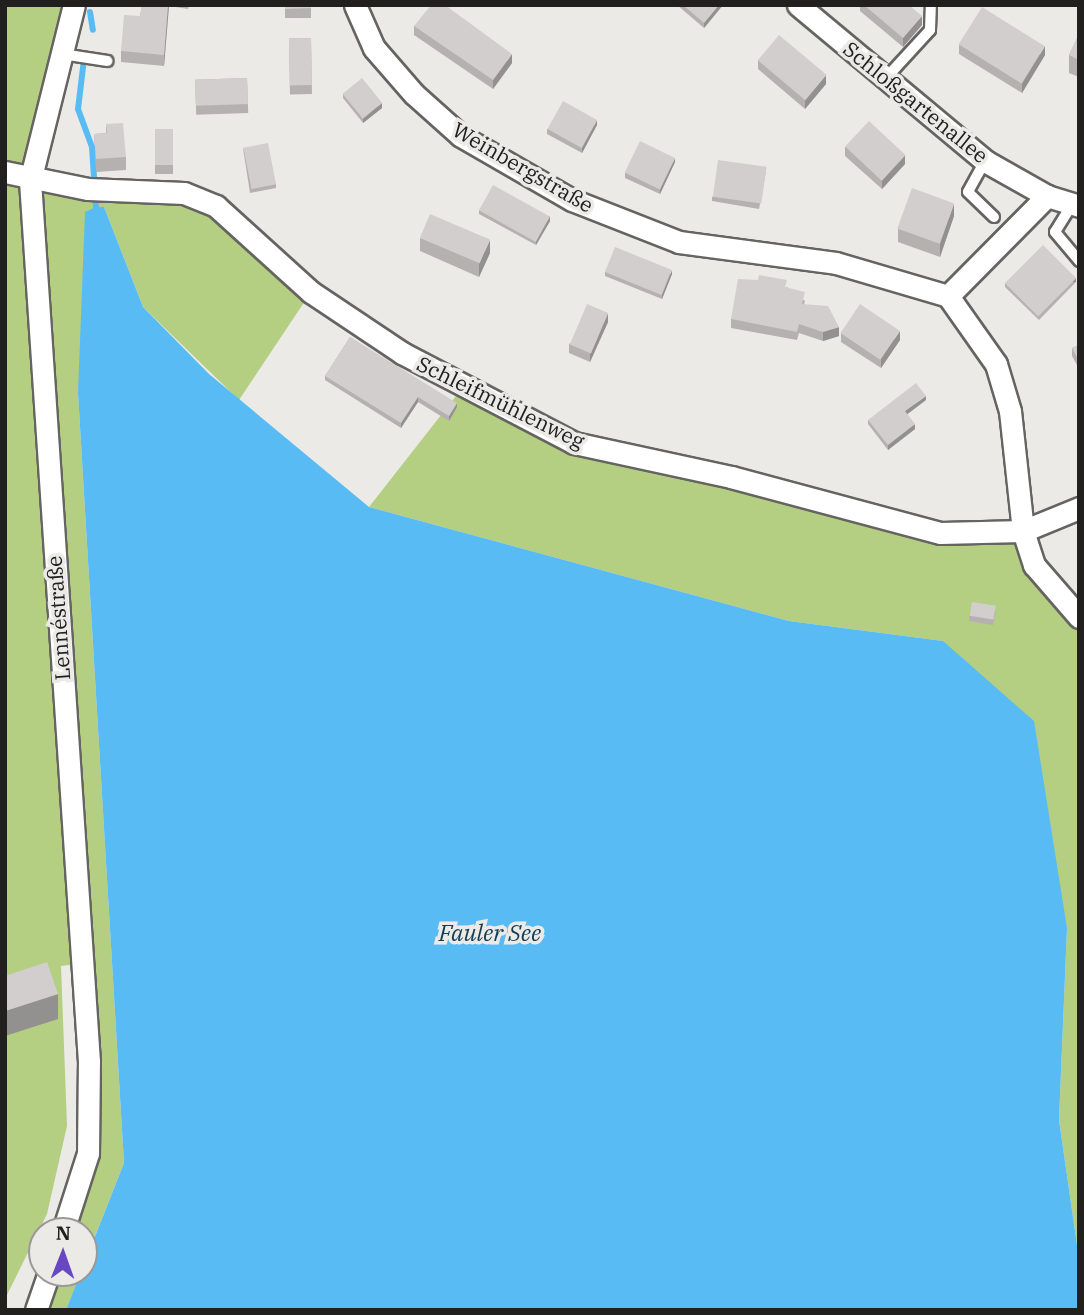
<!DOCTYPE html>
<meta charset="utf-8">
<style>
body{margin:0}
#map{position:relative;width:1084px;height:1315px;overflow:hidden;background:#eceae7;font-family:"IBM Plex Serif",serif}
div>[style]{position:absolute}
.green>*{inset:0;background:#b4ce82}
.water>*{inset:0;background:#59bbf3}
.stream>*{height:6px;margin:-3px;padding:0 3px;transform-origin:3px;border-radius:3px;background:#59bbf3}
.roads{filter:drop-shadow(2px 0 #656461) drop-shadow(-2px 0 #656461) drop-shadow(0 2px #656461) drop-shadow(0 -2px #656461)}
.service>*{height:10px;margin:-5px;padding:0 5px;transform-origin:5px;border-radius:5px;background:#fff}
.minor>*{height:21px;margin:-10.5px;padding:0 10.5px;transform-origin:10.5px;border-radius:10.5px;background:#fff}
.wall>*{inset:0;background:#b5b1b0;transform-origin:0 0}
.shaded-wall>*{inset:0;background:#939090;transform-origin:0 0}
.building>*{inset:0;background:#d2cecd;transform-origin:0 0}
span{translate:-50% -50%;white-space:nowrap;text-align:center;line-height:1.15;-webkit-text-stroke:7px #eceae7;paint-order:stroke}
.street-label{font-size:21px;color:#21201f}
.water-label{font-size:23px;color:#133d55;font-style:italic}
.frame{position:absolute;inset:0;border:7px solid #21201f;pointer-events:none}
.north{position:absolute;left:28px;top:1217px;width:70px;height:70px;box-sizing:border-box;background:#eceae7;border:2px solid #9b9997;border-radius:50%;rotate:1deg;font-size:19px;font-weight:700;line-height:28px;text-align:center;color:#21201f}
.north::after{content:'';display:block;margin:auto;width:24px;height:32px;background:#6848c1;clip-path:polygon(50% 0,100% 100%,50% 72%,0 100%)}
</style>
<div id="map">
<div class="green">
<div style="clip-path:polygon(5px 5px,67px 5px,31px 180px,216px 206px,311px 292px,239px 400px,143px 307px,104px 207px,78px 393px,124px 1163px,84px 1264px,84px 1231px,63px 1231px,88px 1153px,77px 964px,61px 966px,67px 1126px,47px 1214px,5px 1299px)"></div>
<div style="clip-path:polygon(463px 387px,574px 443px,875px 517px,1023px 531px,1079px 617px,1079px 1259px,1059px 1120px,1067px 928px,943px 641px,789px 621px,369px 507px)"></div>
<div style="clip-path:polygon(49px 1273px,81px 1273px,66px 1310px,36px 1310px)"></div>
</div>
<div class="water">
<div style="clip-path:polygon(96px 207px,104px 207px,143px 307px,209px 374px,369px 507px,789px 621px,943px 641px,1034px 721px,1067px 928px,1059px 1120px,1079px 1259px,1079px 1310px,66px 1310px,124px 1163px,78px 393px,85px 212px)"></div>
</div>
<div class="stream">
<div style="left:90px;top:12px;width:18px;rotate:81deg"></div>
<div style="left:84px;top:59px;width:50px;rotate:96.8deg"></div>
<div style="left:78px;top:109px;width:40px;rotate:69.8deg"></div>
<div style="left:92px;top:147px;width:60px;rotate:86.2deg"></div>
</div>
<div class="roads">
<div class="service">
<div style="left:62px;top:54px;width:46px;rotate:8.8deg"></div>
<div style="left:886px;top:78px;width:65px;rotate:-47.5deg"></div>
<div style="left:930px;top:30px;width:25px;rotate:-88deg"></div>
<div style="left:985px;top:161px;width:35px;rotate:119deg"></div>
<div style="left:968px;top:192px;width:36px;rotate:44deg"></div>
<div style="left:1073px;top:203px;width:34px;rotate:122deg"></div>
<div style="left:1055px;top:232px;width:38px;rotate:50deg"></div>
</div>
<div class="minor">
<div style="left:355px;top:5px;width:47px;rotate:66.2deg"></div>
<div style="left:374px;top:48px;width:61px;rotate:49deg"></div>
<div style="left:414px;top:94px;width:63px;rotate:41.8deg"></div>
<div style="left:461px;top:136px;width:128px;rotate:30deg"></div>
<div style="left:572px;top:200px;width:115px;rotate:21.4deg"></div>
<div style="left:679px;top:242px;width:158px;rotate:7.6deg"></div>
<div style="left:836px;top:263px;width:117px;rotate:16.4deg"></div>
<div style="left:948px;top:296px;width:141px;rotate:-45.3deg"></div>
<div style="left:798px;top:5px;width:244px;rotate:39.8deg"></div>
<div style="left:985px;top:161px;width:71px;rotate:29.4deg"></div>
<div style="left:1047px;top:196px;width:34px;rotate:17deg"></div>
<div style="left:5px;top:172px;width:85px;rotate:11.6deg"></div>
<div style="left:88px;top:189px;width:96px;rotate:2.4deg"></div>
<div style="left:184px;top:193px;width:35px;rotate:22deg"></div>
<div style="left:216px;top:206px;width:128px;rotate:42.2deg"></div>
<div style="left:311px;top:292px;width:110px;rotate:33.8deg"></div>
<div style="left:402px;top:353px;width:194px;rotate:27.6deg"></div>
<div style="left:574px;top:443px;width:161px;rotate:12.2deg"></div>
<div style="left:731px;top:477px;width:216px;rotate:15deg"></div>
<div style="left:940px;top:533px;width:83px;rotate:-1.4deg"></div>
<div style="left:1023px;top:531px;width:61px;rotate:-22.3deg"></div>
<div style="left:948px;top:296px;width:83px;rotate:54.8deg"></div>
<div style="left:996px;top:364px;width:49px;rotate:73.4deg"></div>
<div style="left:1010px;top:411px;width:121px;rotate:83.8deg"></div>
<div style="left:1023px;top:531px;width:36px;rotate:72deg"></div>
<div style="left:1034px;top:565px;width:69px;rotate:49.1deg"></div>
<div style="left:63px;top:1231px;width:82px;rotate:-72.2deg"></div>
<div style="left:88px;top:1153px;width:91px;rotate:-89.4deg"></div>
<div style="left:89px;top:1062px;width:883px;rotate:-93.83deg"></div>
<div style="left:30px;top:181px;width:181px;rotate:-76deg"></div>
<div style="left:36px;top:1310px;width:39px;rotate:-71deg"></div>
</div>
</div>
<div class="wall">
<div style="clip-path:polygon(142px 5px,189px 5px,188px 9px,169px 6px,164px 66px,121px 62px,121px 51px,140px 16px)"></div>
<div style="left:285px;top:5px;width:26px;height:13px"></div>
<div style="clip-path:polygon(677px 5px,723px 5px,704px 28px)"></div>
<div style="clip-path:polygon(860px 5px,909px 5px,922px 25px,903px 47px,860px 11px)"></div>
<div style="clip-path:polygon(414px 26px,512px 63px,493px 89px,414px 35px)"></div>
<div style="clip-path:polygon(1079px 34px,1079px 77px,1069px 73px,1069px 55px)"></div>
<div style="left:311px;top:38px;width:56px;height:22px;rotate:89deg"></div>
<div style="clip-path:polygon(959px 45px,1045px 55px,1022px 93px,959px 54px)"></div>
<div style="clip-path:polygon(758px 60px,826px 84px,805px 109px,758px 69px)"></div>
<div style="left:247px;top:78px;width:35px;height:52px;rotate:88deg"></div>
<div style="clip-path:polygon(343px 94px,382px 108px,363px 123px,343px 98px)"></div>
<div style="clip-path:polygon(106px 124px,126px 157px,126px 170px,96px 172px,94px 134px,106px 133px)"></div>
<div style="clip-path:polygon(597px 125px,582px 153px,547px 134px,547px 129px)"></div>
<div style="left:155px;top:129px;width:18px;height:45px"></div>
<div style="clip-path:polygon(845px 147px,905px 164px,882px 189px,845px 156px)"></div>
<div style="clip-path:polygon(243px 148px,276px 184px,276px 188px,250px 193px)"></div>
<div style="clip-path:polygon(675px 162px,660px 194px,625px 178px,625px 173px)"></div>
<div style="clip-path:polygon(766px 171px,759px 209px,712px 201px,712px 197px)"></div>
<div style="clip-path:polygon(479px 210px,550px 221px,536px 245px,479px 214px)"></div>
<div style="clip-path:polygon(954px 216px,940px 257px,898px 242px,898px 229px)"></div>
<div style="clip-path:polygon(420px 238px,490px 253px,479px 277px,420px 251px)"></div>
<div style="clip-path:polygon(605px 272px,672px 274px,662px 299px,605px 276px)"></div>
<div style="clip-path:polygon(1076px 282px,1039px 320px,1005px 287px,1005px 283px)"></div>
<div style="clip-path:polygon(787px 287px,805px 301px,804px 304px,839px 336px,823px 341px,799px 333px,797px 340px,731px 328px,731px 319px)"></div>
<div style="clip-path:polygon(608px 322px,590px 362px,569px 353px,569px 344px)"></div>
<div style="clip-path:polygon(841px 333px,900px 340px,881px 368px,841px 342px)"></div>
<div style="clip-path:polygon(350px 337px,457px 407px,449px 421px,418px 402px,401px 428px,325px 380px,325px 376px)"></div>
<div style="clip-path:polygon(1079px 345px,1079px 369px,1072px 356px,1072px 348px)"></div>
<div style="clip-path:polygon(926px 400px,907px 414px,915px 429px,888px 450px,868px 424px,868px 420px)"></div>
<div style="clip-path:polygon(996px 611px,993px 625px,969px 621px,969px 616px)"></div>
</div>
<div class="shaded-wall">
<div style="clip-path:polygon(168px 5px,169px 5px,164px 66px,164px 55px)"></div>
<div style="clip-path:polygon(719px 5px,723px 5px,704px 28px,704px 23px)"></div>
<div style="clip-path:polygon(922px 16px,922px 25px,903px 47px,903px 38px)"></div>
<div style="clip-path:polygon(1045px 46px,1045px 55px,1022px 93px,1022px 84px)"></div>
<div style="clip-path:polygon(512px 54px,512px 63px,493px 89px,493px 80px)"></div>
<div style="clip-path:polygon(826px 75px,826px 84px,805px 109px,805px 100px)"></div>
<div style="clip-path:polygon(382px 103px,382px 108px,363px 123px,363px 119px)"></div>
<div style="clip-path:polygon(597px 120px,597px 125px,582px 153px,582px 148px)"></div>
<div style="clip-path:polygon(905px 155px,905px 164px,882px 189px,882px 181px)"></div>
<div style="clip-path:polygon(675px 158px,675px 162px,660px 194px,660px 190px)"></div>
<div style="clip-path:polygon(954px 203px,954px 216px,940px 257px,940px 244px)"></div>
<div style="clip-path:polygon(550px 216px,550px 221px,536px 245px,536px 241px)"></div>
<div style="clip-path:polygon(490px 240px,490px 253px,479px 277px,479px 264px)"></div>
<div style="clip-path:polygon(672px 270px,672px 274px,662px 299px,662px 295px)"></div>
<div style="left:1076px;top:278px;width:4px;height:53px;rotate:90deg"></div>
<div style="clip-path:polygon(608px 313px,608px 322px,590px 362px,590px 353px)"></div>
<div style="clip-path:polygon(839px 327px,839px 336px,823px 341px,823px 332px)"></div>
<div style="clip-path:polygon(900px 331px,900px 340px,881px 368px,881px 359px)"></div>
<div style="clip-path:polygon(926px 396px,926px 400px,905px 416px,905px 411px)"></div>
<div style="clip-path:polygon(418px 397px,418px 402px,401px 428px,401px 423px)"></div>
<div style="clip-path:polygon(457px 403px,457px 407px,449px 421px,449px 416px)"></div>
<div style="clip-path:polygon(915px 424px,915px 429px,888px 450px,888px 445px)"></div>
<div style="clip-path:polygon(58px 994px,58px 1019px,5px 1036px,5px 1011px)"></div>
</div>
<div class="building">
<div style="clip-path:polygon(142px 5px,168px 5px,164px 55px,121px 51px,124px 15px,140px 16px)"></div>
<div style="clip-path:polygon(285px 5px,311px 5px,311px 8px,285px 9px)"></div>
<div style="clip-path:polygon(431px 5px,445px 5px,512px 54px,493px 80px,414px 26px)"></div>
<div style="clip-path:polygon(683px 5px,719px 5px,704px 23px)"></div>
<div style="clip-path:polygon(864px 5px,909px 5px,922px 16px,903px 38px)"></div>
<div style="left:982px;top:7px;width:74px;height:44px;rotate:32deg"></div>
<div style="clip-path:polygon(1079px 34px,1079px 60px,1069px 55px)"></div>
<div style="left:779px;top:35px;width:62px;height:33px;rotate:40deg"></div>
<div style="left:311px;top:38px;width:47px;height:22px;rotate:89deg"></div>
<div style="left:247px;top:78px;width:26px;height:52px;rotate:88deg"></div>
<div style="left:362px;top:78px;width:32px;height:25px;rotate:51deg"></div>
<div style="left:563px;top:101px;width:39px;height:32px;rotate:29deg"></div>
<div style="left:869px;top:121px;width:50px;height:35px;rotate:43deg"></div>
<div style="clip-path:polygon(123px 123px,126px 157px,96px 159px,94px 134px,107px 133px,106px 124px)"></div>
<div style="left:155px;top:129px;width:18px;height:36px"></div>
<div style="left:640px;top:141px;width:39px;height:35px;rotate:26deg"></div>
<div style="left:268px;top:143px;width:42px;height:25px;rotate:79deg"></div>
<div style="left:718px;top:160px;width:49px;height:37px;rotate:8deg"></div>
<div style="left:493px;top:185px;width:65px;height:29px;rotate:29deg"></div>
<div style="left:912px;top:188px;width:45px;height:43px;rotate:20deg"></div>
<div style="left:430px;top:214px;width:65px;height:26px;rotate:23deg"></div>
<div style="left:1043px;top:245px;width:47px;height:54px;rotate:45deg"></div>
<div style="left:615px;top:247px;width:61px;height:27px;rotate:22deg"></div>
<div style="clip-path:polygon(759px 275px,787px 280px,785px 287px,805px 292px,802px 304px,828px 306px,839px 327px,823px 332px,799px 324px,797px 332px,731px 319px,738px 279px,758px 280px)"></div>
<div style="left:587px;top:304px;width:23px;height:44px;rotate:23deg"></div>
<div style="left:860px;top:304px;width:48px;height:35px;rotate:34deg"></div>
<div style="clip-path:polygon(350px 337px,457px 403px,449px 416px,418px 397px,401px 423px,325px 376px)"></div>
<div style="clip-path:polygon(1079px 345px,1079px 361px,1072px 348px)"></div>
<div style="clip-path:polygon(916px 383px,926px 396px,905px 411px,915px 424px,888px 445px,868px 420px)"></div>
<div style="left:972px;top:602px;width:24px;height:14px;rotate:9deg"></div>
<div style="clip-path:polygon(47px 962px,58px 994px,5px 1011px,5px 976px)"></div>
</div>
<div class="street-label">
<span style="left:916px;top:102px;rotate:39deg">Schloßgartenallee</span>
<span style="left:523px;top:167px;rotate:30deg">Weinbergstraße</span>
<span style="left:501px;top:402px;rotate:26deg">Schleifmühlenweg</span>
<span style="left:58px;top:618px;rotate:-94deg">Lennéstraße</span>
</div>
<div class="water-label">
<span style="left:490px;top:932px">Fauler See</span>
</div>
<div class="frame"></div>
<div class="north">N</div>
</div>
